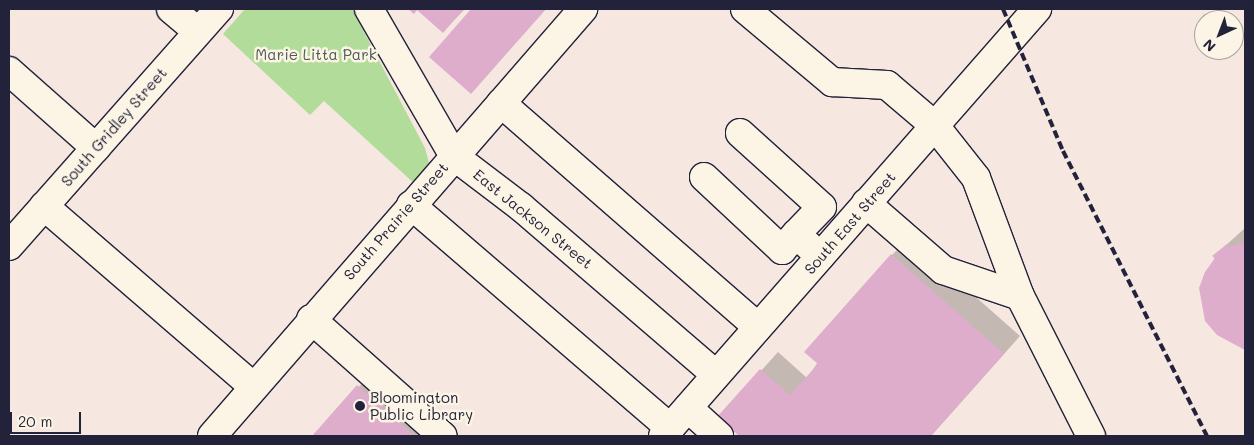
<!DOCTYPE html>
<style>
body{margin:0}
#map{position:relative;width:1254px;height:445px;overflow:hidden;background:#f6e7e0;font-family:Mali,sans-serif}
div>[style]{position:absolute}
.green>*{inset:0;background:#b2dc99}
.shadow>*{inset:0;background:#0003}
.building>*{inset:0;background:#dfadcc}
.roads{filter:drop-shadow(1px 0 #22223b) drop-shadow(-1px 0 #22223b) drop-shadow(0 1px #22223b) drop-shadow(0 -1px #22223b)}
.minor>*{height:28px;margin:-14px;padding:0 14px;transform-origin:14px;border-radius:14px;background:#fcf5e5}
.rail>*{height:4px;margin-top:-2px;transform-origin:0;background:repeating-linear-gradient(90deg,#22223b 0 8px,transparent 0 12px)}
.dots>*{width:14px;height:14px;translate:-50% -50%;box-sizing:border-box;border:2px solid #fcf5e5;border-radius:50%}
span{translate:-50% -50%;white-space:nowrap;text-align:center;line-height:1.15;-webkit-text-stroke:5px #fcf5e5;paint-order:stroke}
.park-label{font-size:15px;color:#4d5a57}
.street-label{font-size:15px;color:#22223b}
.poi-label{font-size:15px;color:#22223b}
.left{translate:0 -50%;text-align:left}
.frame{position:absolute;inset:0;border:10px solid #22223b;pointer-events:none}
.north{position:absolute;left:1194px;top:10px;width:50px;height:50px;box-sizing:border-box;background:#fcf5e5;border:1px solid #a5a1a1;border-radius:50%;rotate:223deg;font-size:14px;font-weight:700;line-height:20px;text-align:center;color:#22223b}
.north::after{content:'';display:block;margin:auto;width:18px;height:22px;background:#22223b;clip-path:polygon(50% 0,100% 100%,50% 72%,0 100%)}
.scale{position:absolute;left:10px;top:412px;width:71px;height:22px;box-sizing:border-box;border:2px solid #22223b;border-top:0;padding-left:6px;font-size:15px;line-height:18px;white-space:nowrap;color:#22223b;-webkit-text-stroke:4px #fcf5e5;paint-order:stroke}
</style>
<div id="map">
<div class="green">
<div style="clip-path:polygon(245px 9px,352px 9px,425px 148px,429px 163px,416px 185px,324px 101px,310px 115px,223px 34px)"></div>
</div>
<div class="shadow">
<div style="clip-path:polygon(410px 9px,465px 9px,443px 31px,418px 9px,414px 12px)"></div>
<div style="clip-path:polygon(472px 9px,546px 9px,471px 92px,431px 56px)"></div>
<div style="clip-path:polygon(1245px 228px,1245px 349px,1217px 334px,1214px 256px)"></div>
<div style="clip-path:polygon(909px 238px,1020px 336px,931px 436px,741px 436px,719px 417px,778px 352px,807px 378px,892px 255px)"></div>
<div style="clip-path:polygon(375px 369px,452px 436px,314px 436px)"></div>
</div>
<div class="building">
<div style="clip-path:polygon(408px 9px,464px 9px,443px 33px,417px 10px,414px 14px)"></div>
<div style="clip-path:polygon(471px 9px,546px 9px,471px 94px,429px 57px)"></div>
<div style="clip-path:polygon(1245px 242px,1245px 350px,1217px 335px,1205px 321px,1199px 288px,1205px 272px,1215px 258px,1212px 256px,1227px 244px,1229px 247px)"></div>
<div style="clip-path:polygon(891px 254px,1004px 354px,931px 436px,739px 436px,717px 417px,760px 369px,790px 395px,818px 364px,804px 352px)"></div>
<div style="clip-path:polygon(357px 385px,415px 436px,312px 436px)"></div>
</div>
<div class="roads">
<div class="minor">
<div style="left:171px;top:9px;width:35px;rotate:40deg"></div>
<div style="left:369px;top:9px;width:170px;rotate:60deg"></div>
<div style="left:454px;top:156px;width:84px;rotate:37.3deg"></div>
<div style="left:521px;top:207px;width:257px;rotate:40.7deg"></div>
<div style="left:745px;top:9px;width:114px;rotate:40deg"></div>
<div style="left:832px;top:82px;width:55px;rotate:3.1deg"></div>
<div style="left:887px;top:85px;width:63px;rotate:40.5deg"></div>
<div style="left:935px;top:126px;width:66px;rotate:51.7deg"></div>
<div style="left:976px;top:178px;width:126px;rotate:69.6deg"></div>
<div style="left:1020px;top:296px;width:157px;rotate:63.1deg"></div>
<div style="left:9px;top:71px;width:116px;rotate:41.5deg"></div>
<div style="left:501px;top:103px;width:341px;rotate:41.1deg"></div>
<div style="left:740px;top:133px;width:110px;rotate:42.1deg"></div>
<div style="left:822px;top:207px;width:37px;rotate:134deg"></div>
<div style="left:704px;top:177px;width:107px;rotate:43.1deg"></div>
<div style="left:782px;top:250px;width:21px;rotate:-49deg"></div>
<div style="left:796px;top:234px;width:33px;rotate:43deg"></div>
<div style="left:866px;top:203px;width:102px;rotate:41deg"></div>
<div style="left:943px;top:270px;width:81px;rotate:18.7deg"></div>
<div style="left:411px;top:205px;width:342px;rotate:40.7deg"></div>
<div style="left:44px;top:206px;width:277px;rotate:40.8deg"></div>
<div style="left:9px;top:246px;width:317px;rotate:-48.5deg"></div>
<div style="left:311px;top:319px;width:176px;rotate:41.6deg"></div>
<div style="left:688px;top:408px;width:42px;rotate:42.1deg"></div>
<div style="left:212px;top:436px;width:566px;rotate:-49.01deg"></div>
<div style="left:663px;top:436px;width:568px;rotate:-48.79deg"></div>
</div>
</div>
<div class="rail">
<div style="left:1003px;top:9px;width:154px;rotate:67.1deg"></div>
<div style="left:1063px;top:151px;width:319px;rotate:63.2deg"></div>
</div>
<div class="dots">
<div style="left:360px;top:406px;background:#22223b"></div>
</div>
<div class="park-label">
<span style="left:316px;top:55px">Marie Litta Park</span>
</div>
<div class="street-label">
<span style="left:114px;top:127px;rotate:-49deg">South Gridley Street</span>
<span style="left:533px;top:219px;rotate:39deg">East Jackson Street</span>
<span style="left:396px;top:221px;rotate:-49deg">South Prairie Street</span>
<span style="left:850px;top:223px;rotate:-49deg">South East Street</span>
</div>
<div class="poi-label">
<span class="left" style="left:370px;top:406px">Bloomington<br>Public Library</span>
</div>
<div class="frame"></div>
<div class="north">N</div>
<div class="scale">20 m</div>
</div>
